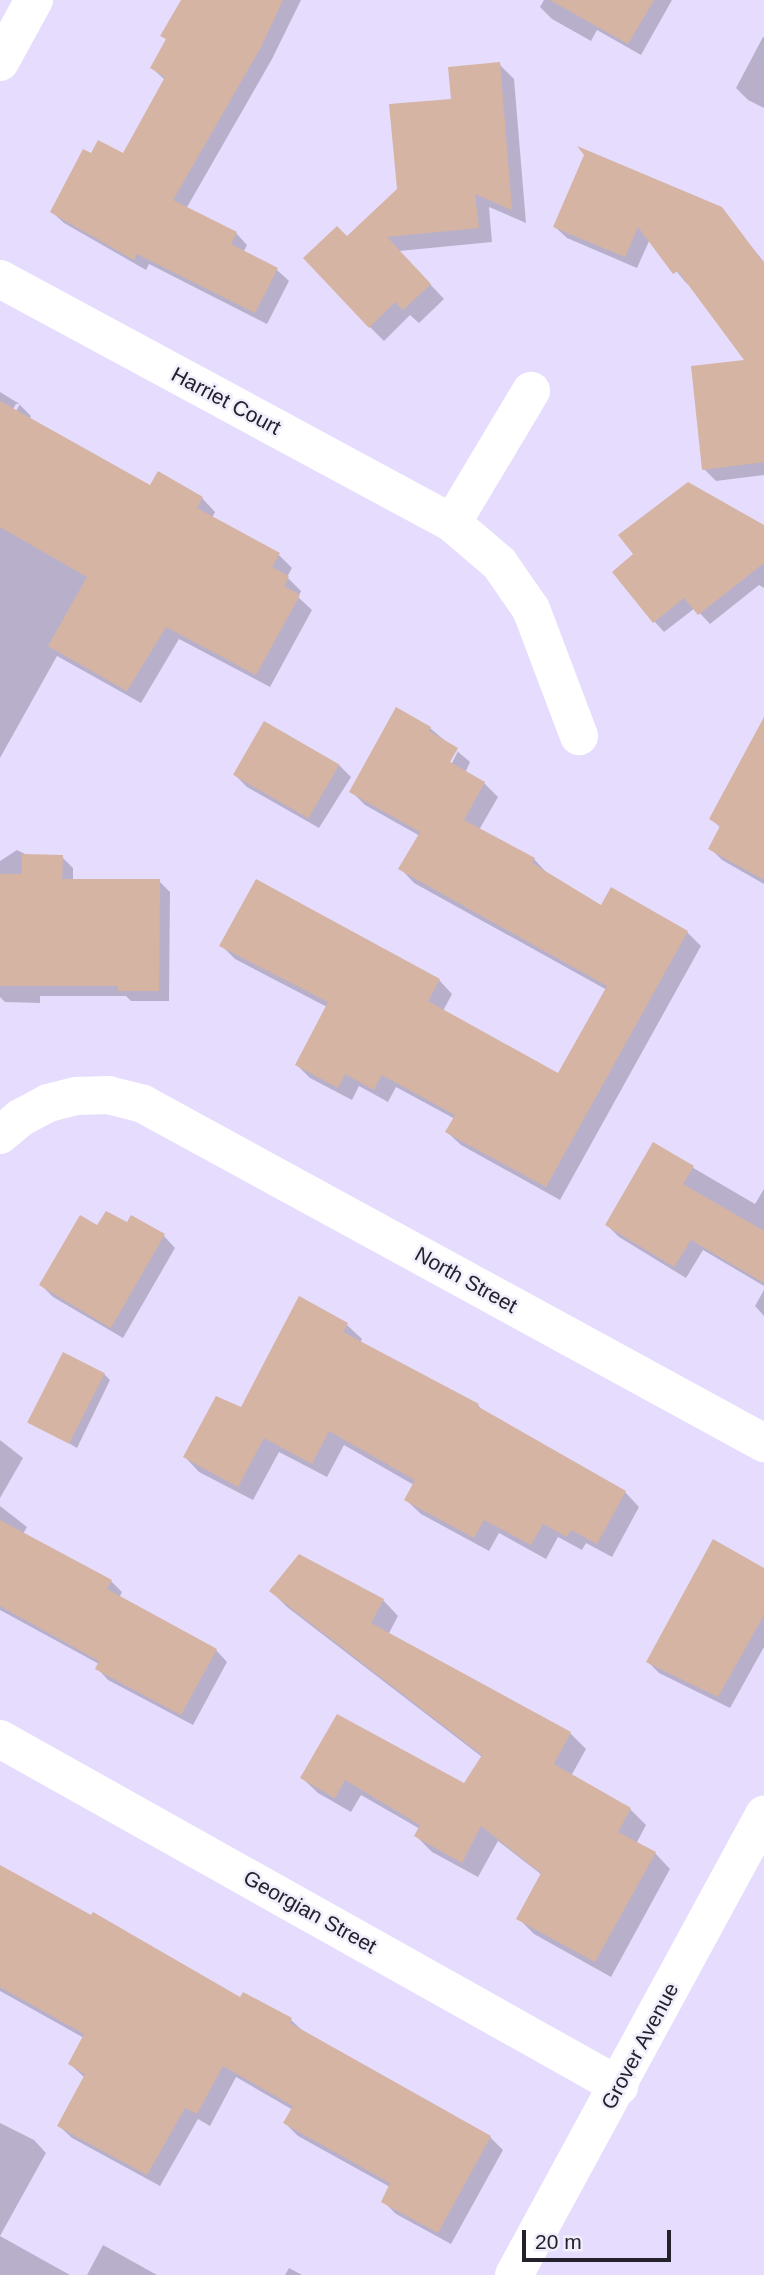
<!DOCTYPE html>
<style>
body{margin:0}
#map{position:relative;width:764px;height:2275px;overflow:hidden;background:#e6ddfe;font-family:Arial,sans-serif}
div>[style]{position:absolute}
.shadow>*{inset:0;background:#0003}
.building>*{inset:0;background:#d5b4a3;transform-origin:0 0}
.minor>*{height:38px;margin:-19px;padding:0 19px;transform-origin:19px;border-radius:19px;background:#fff}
span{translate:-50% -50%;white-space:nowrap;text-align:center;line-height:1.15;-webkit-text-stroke:5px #f1eefb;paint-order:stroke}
.street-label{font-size:21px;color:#24202c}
.scale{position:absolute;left:522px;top:2230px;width:149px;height:32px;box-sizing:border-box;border:4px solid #24202c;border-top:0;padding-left:9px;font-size:21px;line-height:24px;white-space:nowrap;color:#24202c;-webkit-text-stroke:5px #f1eefb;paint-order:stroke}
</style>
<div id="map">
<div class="shadow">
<div style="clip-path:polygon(187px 0,301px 0,272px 59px,186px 209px,236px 233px,247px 245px,243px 253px,277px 270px,289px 281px,267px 324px,149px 264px,146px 270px,64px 223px,52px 212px,91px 155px,124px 155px,165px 80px,152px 68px,167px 41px,163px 36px)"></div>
<div style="clip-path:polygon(544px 0,672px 0,641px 55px,597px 30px,591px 41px,552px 19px,540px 7px)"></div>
<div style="clip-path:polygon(763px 37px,764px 37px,764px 108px,748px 100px,736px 88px)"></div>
<div style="clip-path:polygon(499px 64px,514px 79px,526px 223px,489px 207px,492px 242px,399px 251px,444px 299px,419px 323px,410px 315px,384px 341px,370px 327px,347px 238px,399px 190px)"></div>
<div style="clip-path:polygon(721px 209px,764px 262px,764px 320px,689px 283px,687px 284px,650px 239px,637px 268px,567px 238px,555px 227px)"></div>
<div style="clip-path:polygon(764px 359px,764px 475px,716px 481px,704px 469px)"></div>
<div style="clip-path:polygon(evenodd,0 392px,18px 403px,31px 416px,29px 420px,151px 487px,202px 498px,215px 512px,212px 518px,279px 555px,292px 568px,287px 577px,301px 591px,298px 597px,312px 610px,270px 687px,179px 639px,141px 703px,57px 656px,0 758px,0 392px,16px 404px,20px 404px,12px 418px,9px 416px,16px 404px)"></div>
<div style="clip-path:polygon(764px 527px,764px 588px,759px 585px,710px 624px,695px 608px,664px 632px,654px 621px)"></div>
<div style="clip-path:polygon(evenodd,430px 728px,470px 762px,465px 773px,484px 783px,498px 797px,479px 830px,534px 859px,547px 873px,602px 907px,612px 890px,687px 932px,701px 946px,560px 1200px,461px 1145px,447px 1132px,455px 1119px,396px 1087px,388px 1102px,359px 1086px,352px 1100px,310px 1078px,297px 1065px,327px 1007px,235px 959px,221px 945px,439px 980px,452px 994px,443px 1011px,559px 1075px,607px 990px,414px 883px,401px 869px,420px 836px,365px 805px,351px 791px,430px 728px,454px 751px,458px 751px,448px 771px,444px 769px,454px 751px)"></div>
<div style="clip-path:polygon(339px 765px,351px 777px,319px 828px,247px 787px,235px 775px)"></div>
<div style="clip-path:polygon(764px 776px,764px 884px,722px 860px,710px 848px,721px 828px,711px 819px)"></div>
<div style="clip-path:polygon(17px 850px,29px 856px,62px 857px,73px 868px,73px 881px,159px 881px,170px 892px,169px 1001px,131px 1001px,126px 996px,40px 996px,40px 1003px,5px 1002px,0 997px,0 861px)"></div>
<div style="clip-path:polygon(654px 1145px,755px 1204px,764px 1189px,764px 1286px,703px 1250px,686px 1278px,619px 1237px,607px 1225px)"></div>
<div style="clip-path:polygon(128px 1224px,164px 1236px,175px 1248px,123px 1338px,53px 1297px,41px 1285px,98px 1228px)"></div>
<div style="clip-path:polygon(764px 1290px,764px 1316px,755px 1306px)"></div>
<div style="clip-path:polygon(347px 1325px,362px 1339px,360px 1343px,478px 1405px,485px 1413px,625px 1492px,639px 1507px,612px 1557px,586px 1543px,582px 1550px,558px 1537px,546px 1559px,499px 1533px,489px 1551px,421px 1514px,406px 1500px,414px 1485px,344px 1445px,327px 1477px,279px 1452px,253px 1500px,199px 1472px,185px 1457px)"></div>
<div style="clip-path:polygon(104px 1374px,110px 1380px,77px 1448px,32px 1422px)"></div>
<div style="clip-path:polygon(0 1440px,23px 1458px,0 1498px)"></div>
<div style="clip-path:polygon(0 1506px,27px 1527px,23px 1534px,111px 1581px,122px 1592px,119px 1598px,216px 1650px,227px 1662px,193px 1725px,108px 1680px,97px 1668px,99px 1664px,0 1610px)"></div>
<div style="clip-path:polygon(764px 1570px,764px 1647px,730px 1708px,659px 1673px,648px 1662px)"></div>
<div style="clip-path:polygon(271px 1591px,383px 1600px,398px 1616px,388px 1635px,570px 1733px,586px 1749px,571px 1776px,630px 1809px,646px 1825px,636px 1844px,655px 1853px,670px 1869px,611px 1977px,534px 1934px,518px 1918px,542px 1875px,498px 1841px,478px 1877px,432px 1852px,416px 1836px,420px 1829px,361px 1795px,351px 1812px,318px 1793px,302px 1778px,464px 1785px,482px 1757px,287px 1607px)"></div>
<div style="clip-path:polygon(0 1874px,241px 1999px,291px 2020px,304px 2032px,389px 2083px,490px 2137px,503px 2150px,451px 2244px,396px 2214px,383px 2201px,390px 2187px,298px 2136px,285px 2123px,293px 2110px,236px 2077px,210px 2126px,198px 2119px,160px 2186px,72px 2138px,59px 2126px,85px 2078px,70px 2064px,84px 2038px,0 1991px)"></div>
<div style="clip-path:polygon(0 2123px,34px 2140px,46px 2153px,0 2236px,70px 2275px,0 2275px)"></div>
<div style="clip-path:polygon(103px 2245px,157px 2275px,87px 2275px)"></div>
<div style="clip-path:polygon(289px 2268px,302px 2275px,285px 2275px)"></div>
</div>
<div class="building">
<div style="clip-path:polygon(181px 0,283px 0,261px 47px,173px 200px,237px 232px,231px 244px,278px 268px,255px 313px,137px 254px,134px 260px,50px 212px,83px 149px,91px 153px,98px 140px,123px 153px,165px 77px,150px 68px,166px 39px,160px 36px)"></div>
<div style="clip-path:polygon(550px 0,654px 0,628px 44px)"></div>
<div style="clip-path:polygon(500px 62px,512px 210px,475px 194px,479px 228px,387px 237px,431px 284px,403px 310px,395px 302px,369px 328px,303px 258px,337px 226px,347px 236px,397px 189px,389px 104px,451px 99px,448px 67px)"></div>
<div style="clip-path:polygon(577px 146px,722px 207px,764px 263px,764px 462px,702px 470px,691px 366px,744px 360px,678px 271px,673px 274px,638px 227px,625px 257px,553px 227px,584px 155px)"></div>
<div style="clip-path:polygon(0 401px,150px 485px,158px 471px,203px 497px,197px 508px,280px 553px,272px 567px,289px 576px,284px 586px,300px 595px,256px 675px,166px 627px,127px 691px,48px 646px,87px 577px,0 527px)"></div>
<div style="clip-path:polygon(688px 482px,764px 525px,764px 563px,698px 615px,684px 598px,653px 623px,612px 572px,633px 554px,618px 535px)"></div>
<div style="clip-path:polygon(396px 707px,431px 727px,429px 731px,458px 748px,450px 762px,485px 782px,464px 820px,535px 858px,532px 863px,601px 905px,611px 887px,688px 931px,546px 1187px,445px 1132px,455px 1115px,382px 1075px,374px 1090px,345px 1074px,338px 1088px,295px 1065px,328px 1002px,219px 946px,256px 879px,440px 979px,428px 1001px,558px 1073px,607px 986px,398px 869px,420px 832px,349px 792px)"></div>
<div style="clip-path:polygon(764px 717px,764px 880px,708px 849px,720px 826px,709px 819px)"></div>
<div style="left:264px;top:721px;width:87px;height:62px;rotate:30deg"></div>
<div style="clip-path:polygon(22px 854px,63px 855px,62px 879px,160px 879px,159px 991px,118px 991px,118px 986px,0 986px,0 874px,22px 874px)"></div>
<div style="clip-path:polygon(653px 1142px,694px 1166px,683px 1184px,764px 1231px,764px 1283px,691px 1240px,674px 1267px,605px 1225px)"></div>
<div style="clip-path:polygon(106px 1211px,127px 1222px,131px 1215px,165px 1234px,111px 1328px,39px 1285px,80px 1215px,97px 1225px)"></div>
<div style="clip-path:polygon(299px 1296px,348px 1323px,343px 1332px,479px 1404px,477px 1406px,626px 1491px,597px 1544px,571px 1530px,567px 1537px,543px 1524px,531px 1545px,484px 1520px,474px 1538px,404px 1500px,415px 1480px,329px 1431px,312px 1464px,264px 1438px,238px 1487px,183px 1457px,216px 1396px,241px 1407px)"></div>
<div style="left:63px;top:1352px;width:47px;height:79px;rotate:27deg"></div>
<div style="clip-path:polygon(0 1520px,112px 1580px,107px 1589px,217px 1649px,181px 1715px,95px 1669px,99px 1661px,0 1606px)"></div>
<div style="clip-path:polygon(713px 1539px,764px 1568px,764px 1615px,718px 1697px,646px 1662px)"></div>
<div style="clip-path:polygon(299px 1554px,384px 1599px,371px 1623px,571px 1732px,554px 1764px,631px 1808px,618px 1832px,656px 1852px,595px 1962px,516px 1919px,541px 1873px,481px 1826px,462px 1863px,414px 1836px,420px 1825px,345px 1780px,335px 1798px,300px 1778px,337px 1714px,464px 1783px,482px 1755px,269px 1591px)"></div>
<div style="clip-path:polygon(0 1865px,91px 1915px,93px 1912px,240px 1997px,243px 1992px,292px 2018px,290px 2023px,491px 2136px,438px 2233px,381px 2202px,390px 2183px,283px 2123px,293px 2106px,223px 2066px,197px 2114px,185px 2108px,147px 2175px,57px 2126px,85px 2074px,68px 2064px,84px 2034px,0 1987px)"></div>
</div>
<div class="minor">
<div style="left:0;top:62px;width:71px;rotate:-61.3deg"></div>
<div style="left:0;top:279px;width:514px;rotate:28.36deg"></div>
<div style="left:452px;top:523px;width:62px;rotate:40.4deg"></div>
<div style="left:499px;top:563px;width:56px;rotate:55.2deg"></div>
<div style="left:531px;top:609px;width:136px;rotate:69.3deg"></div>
<div style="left:452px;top:523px;width:154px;rotate:-59.1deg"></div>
<div style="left:0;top:1135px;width:26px;rotate:-40deg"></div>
<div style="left:20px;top:1118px;width:32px;rotate:-28deg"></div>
<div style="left:48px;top:1103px;width:30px;rotate:-14deg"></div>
<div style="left:77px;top:1096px;width:31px;rotate:-2deg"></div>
<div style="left:108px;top:1095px;width:36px;rotate:14deg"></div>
<div style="left:143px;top:1104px;width:708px;rotate:28.63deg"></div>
<div style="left:0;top:1739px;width:710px;rotate:29.27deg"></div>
<div style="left:514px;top:2275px;width:524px;rotate:-61.48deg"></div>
</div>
<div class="street-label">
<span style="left:226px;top:401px;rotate:28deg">Harriet Court</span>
<span style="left:466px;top:1280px;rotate:29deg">North Street</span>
<span style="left:310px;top:1912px;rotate:29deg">Georgian Street</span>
<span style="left:640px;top:2046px;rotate:-62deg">Grover Avenue</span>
</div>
<div class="scale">20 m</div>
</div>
